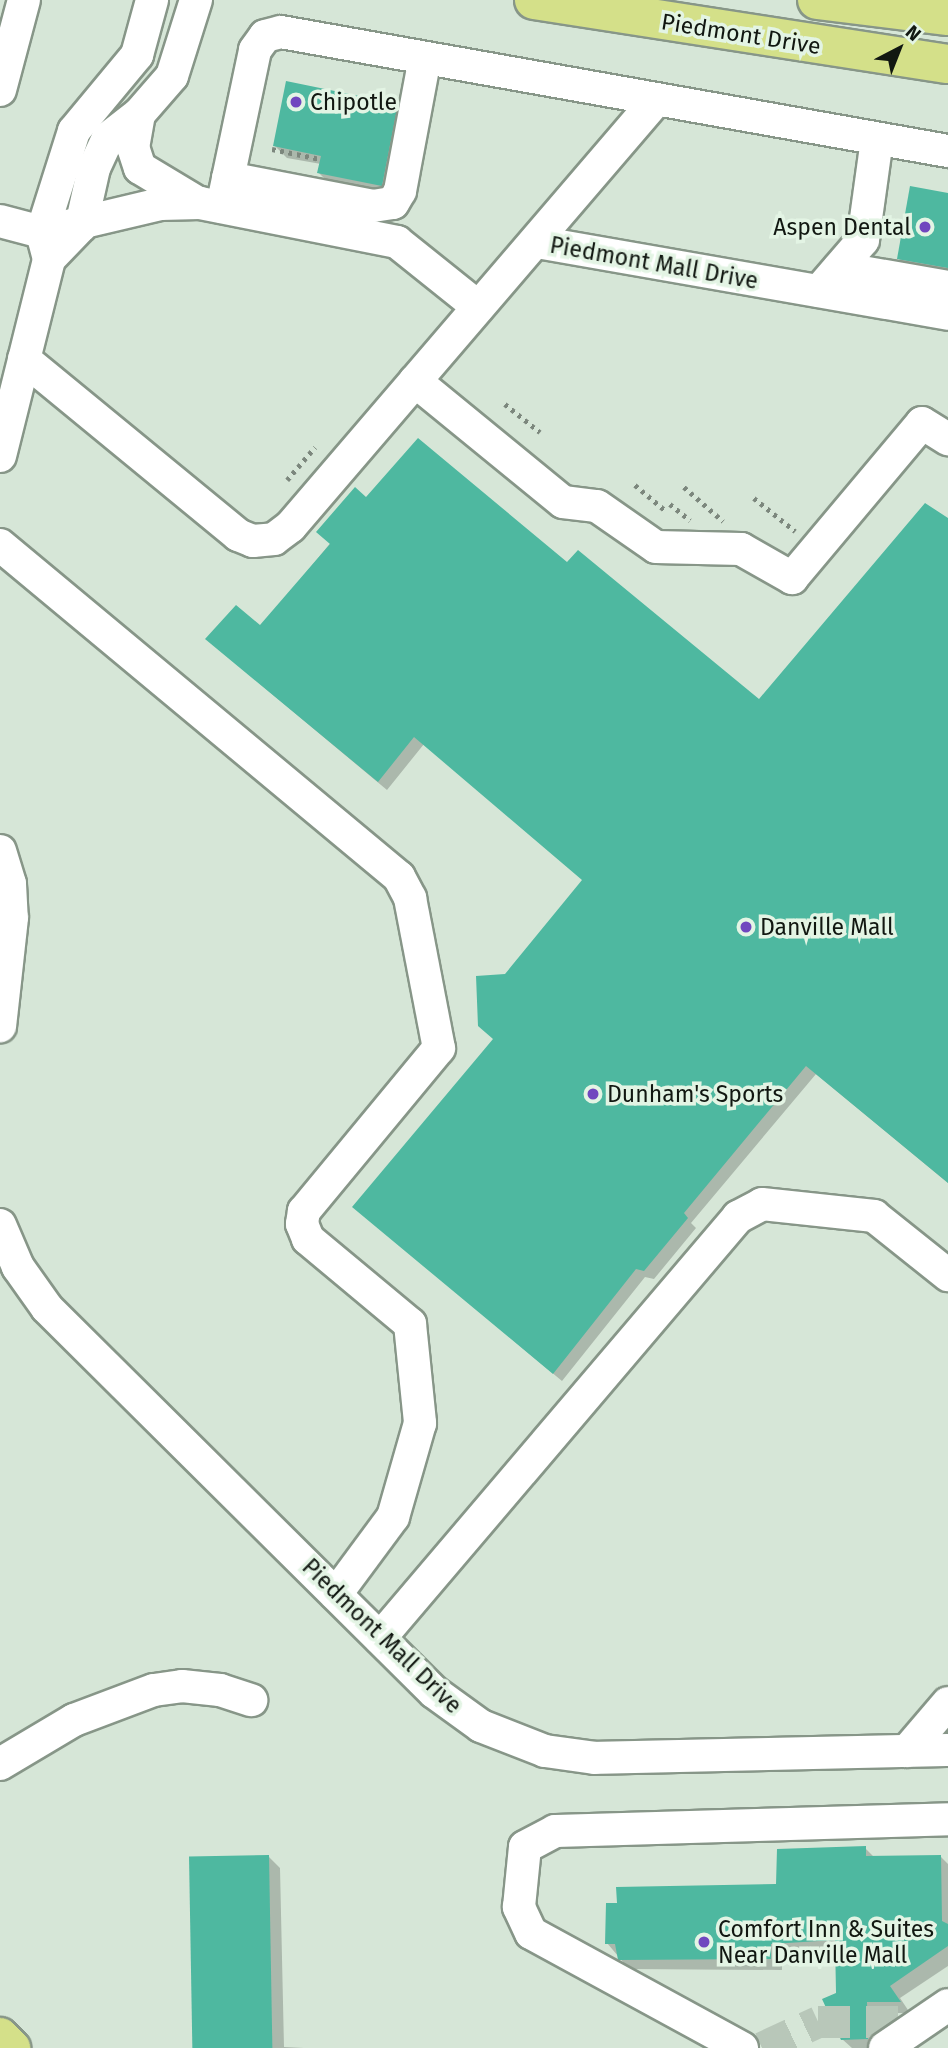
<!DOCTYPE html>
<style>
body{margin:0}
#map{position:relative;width:948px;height:2048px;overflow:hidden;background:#d6e6d7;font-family:"Fira Sans",sans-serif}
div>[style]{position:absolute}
.shadow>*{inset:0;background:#0003}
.building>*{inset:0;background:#4eb8a0;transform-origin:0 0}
.minor-tunnel>*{height:32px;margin-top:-16px;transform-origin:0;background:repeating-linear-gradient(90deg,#b8c7b9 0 32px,transparent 0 48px)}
.path>*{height:4.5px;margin-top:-2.25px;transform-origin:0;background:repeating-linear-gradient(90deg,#7c877d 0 3.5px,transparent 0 8.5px)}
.roads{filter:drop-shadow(2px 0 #879688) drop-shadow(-2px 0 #879688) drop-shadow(0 2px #879688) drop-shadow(0 -2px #879688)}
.minor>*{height:32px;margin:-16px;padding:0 16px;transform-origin:16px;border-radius:16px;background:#fff}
.major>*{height:38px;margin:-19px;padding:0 19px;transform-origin:19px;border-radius:19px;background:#d4e089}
.dots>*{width:19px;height:19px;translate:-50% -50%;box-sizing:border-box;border:4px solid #e3f4e4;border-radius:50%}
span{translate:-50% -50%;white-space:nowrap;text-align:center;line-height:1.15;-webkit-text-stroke:7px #e3f4e4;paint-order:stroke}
.street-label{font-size:23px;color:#111711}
.poi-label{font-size:23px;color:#111711}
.left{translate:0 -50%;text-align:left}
.right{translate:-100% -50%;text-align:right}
.north{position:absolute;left:864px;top:14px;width:70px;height:70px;-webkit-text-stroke:5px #e3f4e4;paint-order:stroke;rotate:42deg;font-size:19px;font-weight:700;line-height:28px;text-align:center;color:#111711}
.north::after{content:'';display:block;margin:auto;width:24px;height:32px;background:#111711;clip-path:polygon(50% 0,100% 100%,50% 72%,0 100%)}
</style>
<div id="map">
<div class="shadow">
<div style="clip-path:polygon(397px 106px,409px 117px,391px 197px,331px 185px,319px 173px,321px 164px,287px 158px,275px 146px)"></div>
<div style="clip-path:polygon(948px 195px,948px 276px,908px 268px,899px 259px)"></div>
<div style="clip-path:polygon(366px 500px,567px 564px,760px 702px,948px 524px,948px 1183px,816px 1074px,691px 1223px,696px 1228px,654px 1279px,645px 1277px,562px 1381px,363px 1215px,495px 1040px,506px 976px,584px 880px,424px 744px,387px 790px,217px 648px,261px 627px)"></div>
<div style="clip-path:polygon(865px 1848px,875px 1858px,941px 1857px,948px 1864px,948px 1966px,900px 1998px,910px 2013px,878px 2013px,879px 2048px,852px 2048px,842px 2039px,837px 1951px,782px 1955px,782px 1970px,629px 1969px,607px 1943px,777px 1886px)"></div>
<div style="clip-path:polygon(268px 1856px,280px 1868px,284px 2047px,304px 2048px,195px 2048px)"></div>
</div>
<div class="building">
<div style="clip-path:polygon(286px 81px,398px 104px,382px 186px,317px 173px,321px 156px,273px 146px)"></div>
<div style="clip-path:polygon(910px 186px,948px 193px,948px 268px,897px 259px)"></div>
<div style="clip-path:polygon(418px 438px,567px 562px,578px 550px,759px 699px,925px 503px,948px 518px,948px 1183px,806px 1066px,684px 1213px,688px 1218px,644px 1271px,636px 1269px,553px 1374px,352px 1207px,493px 1039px,478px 1026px,476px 976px,505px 974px,582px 880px,414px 737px,378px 782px,205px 639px,236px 605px,260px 625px,330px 544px,316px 532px,355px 487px,366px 497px)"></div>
<div style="clip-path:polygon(866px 1846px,866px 1856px,941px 1855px,942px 1921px,948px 1924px,948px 1946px,890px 1986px,901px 2002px,867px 2002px,868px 2039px,841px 2040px,822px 1999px,836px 1993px,835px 1940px,771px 1944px,771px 1959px,618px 1960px,615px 1944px,605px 1944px,606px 1903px,617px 1903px,616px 1887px,776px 1884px,777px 1849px)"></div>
<div style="left:269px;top:1855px;width:193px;height:80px;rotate:89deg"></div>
</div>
<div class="minor-tunnel">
<div style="left:762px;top:2048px;width:62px;rotate:-24.9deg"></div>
<div style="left:818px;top:2022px;width:105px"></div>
</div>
<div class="path">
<div style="left:272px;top:149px;width:49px;rotate:11.8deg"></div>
<div style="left:505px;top:404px;width:45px;rotate:38.7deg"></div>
<div style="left:287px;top:480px;width:43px;rotate:-49.7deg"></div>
<div style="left:635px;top:485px;width:39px;rotate:40deg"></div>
<div style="left:684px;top:487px;width:52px;rotate:41.1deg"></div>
<div style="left:754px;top:498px;width:53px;rotate:38.8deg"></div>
<div style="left:670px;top:504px;width:26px;rotate:39deg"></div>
</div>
<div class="roads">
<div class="minor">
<div style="left:0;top:90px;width:93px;rotate:-75.1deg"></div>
<div style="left:139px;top:114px;width:34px;rotate:100deg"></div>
<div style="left:133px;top:147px;width:22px;rotate:72deg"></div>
<div style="left:140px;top:168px;width:64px;rotate:31deg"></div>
<div style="left:228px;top:178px;width:148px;rotate:10.9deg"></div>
<div style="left:373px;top:206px;width:20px;rotate:-9deg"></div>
<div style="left:393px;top:203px;width:14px;rotate:-60deg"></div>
<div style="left:400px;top:191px;width:135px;rotate:-79.4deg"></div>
<div style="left:222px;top:207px;width:160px;rotate:-78.1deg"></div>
<div style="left:255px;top:50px;width:17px;rotate:-54deg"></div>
<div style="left:265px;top:36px;width:16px;rotate:-14deg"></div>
<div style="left:281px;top:32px;width:678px;rotate:10.12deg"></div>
<div style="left:0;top:221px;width:43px;rotate:14.7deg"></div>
<div style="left:42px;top:232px;width:121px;rotate:-13.3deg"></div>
<div style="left:160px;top:204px;width:40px;rotate:-1.4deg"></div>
<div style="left:200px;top:203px;width:201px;rotate:11.2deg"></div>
<div style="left:397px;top:242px;width:104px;rotate:38.7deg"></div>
<div style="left:42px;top:232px;width:106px;rotate:-72.4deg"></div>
<div style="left:74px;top:131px;width:99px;rotate:-50.3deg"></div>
<div style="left:137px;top:55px;width:57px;rotate:-74.7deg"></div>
<div style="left:537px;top:242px;width:417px;rotate:9.9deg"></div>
<div style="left:49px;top:259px;width:46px;rotate:-45.9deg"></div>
<div style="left:81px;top:226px;width:59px;rotate:-77.4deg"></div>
<div style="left:94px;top:168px;width:33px;rotate:-65deg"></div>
<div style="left:108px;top:138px;width:39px;rotate:-38deg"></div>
<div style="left:139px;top:114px;width:50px;rotate:-49deg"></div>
<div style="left:172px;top:76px;width:80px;rotate:-72.5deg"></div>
<div style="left:839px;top:268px;width:111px;rotate:9.9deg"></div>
<div style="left:819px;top:291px;width:67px;rotate:-49.2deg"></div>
<div style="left:863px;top:240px;width:102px;rotate:-82.1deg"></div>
<div style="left:24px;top:359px;width:277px;rotate:39.4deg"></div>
<div style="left:238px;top:535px;width:16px;rotate:22deg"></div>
<div style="left:253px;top:541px;width:21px;rotate:-5deg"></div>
<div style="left:274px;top:539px;width:21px;rotate:-37deg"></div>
<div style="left:291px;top:526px;width:561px;rotate:-49.41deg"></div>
<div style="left:415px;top:381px;width:191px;rotate:39.3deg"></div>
<div style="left:563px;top:502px;width:34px;rotate:7deg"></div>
<div style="left:597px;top:506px;width:72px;rotate:34.8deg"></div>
<div style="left:656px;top:547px;width:85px;rotate:1.3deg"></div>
<div style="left:741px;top:549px;width:59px;rotate:29.6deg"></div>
<div style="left:792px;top:578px;width:202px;rotate:-50deg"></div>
<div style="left:922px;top:423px;width:31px;rotate:32deg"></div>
<div style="left:0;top:456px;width:203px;rotate:-76deg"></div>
<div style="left:49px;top:259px;width:20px;rotate:-105deg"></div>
<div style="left:0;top:545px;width:519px;rotate:39.76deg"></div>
<div style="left:399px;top:877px;width:24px;rotate:62deg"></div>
<div style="left:410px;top:898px;width:153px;rotate:79.1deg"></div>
<div style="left:439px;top:1048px;width:212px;rotate:129.6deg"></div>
<div style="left:304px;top:1211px;width:13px;rotate:99deg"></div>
<div style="left:302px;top:1224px;width:16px;rotate:68deg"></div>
<div style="left:308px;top:1239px;width:133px;rotate:39.8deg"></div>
<div style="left:410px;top:1324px;width:100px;rotate:84.2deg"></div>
<div style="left:420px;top:1423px;width:98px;rotate:106deg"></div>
<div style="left:393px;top:1517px;width:96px;rotate:126.5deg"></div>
<div style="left:0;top:851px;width:34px;rotate:73deg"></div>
<div style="left:10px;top:884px;width:34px;rotate:87deg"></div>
<div style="left:12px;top:918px;width:109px;rotate:96.3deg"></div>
<div style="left:0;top:1225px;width:46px;rotate:66.8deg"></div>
<div style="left:18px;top:1267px;width:50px;rotate:54.7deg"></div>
<div style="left:47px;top:1308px;width:545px;rotate:44.78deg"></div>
<div style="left:434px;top:1692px;width:58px;rotate:35.9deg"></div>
<div style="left:481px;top:1726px;width:69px;rotate:21.3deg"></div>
<div style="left:545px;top:1751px;width:50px;rotate:8deg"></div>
<div style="left:595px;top:1758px;width:353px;rotate:-1.3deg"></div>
<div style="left:380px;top:1638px;width:553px;rotate:-49.62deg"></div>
<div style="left:738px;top:1217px;width:27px;rotate:-28deg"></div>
<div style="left:762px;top:1204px;width:113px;rotate:6.1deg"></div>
<div style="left:874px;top:1216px;width:95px;rotate:38.6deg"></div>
<div style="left:907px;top:1751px;width:63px;rotate:-49.5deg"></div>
<div style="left:0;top:1764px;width:86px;rotate:-30.7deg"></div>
<div style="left:74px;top:1720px;width:85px;rotate:-20.6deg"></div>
<div style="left:154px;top:1690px;width:28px;rotate:-8deg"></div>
<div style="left:182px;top:1686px;width:38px;rotate:6deg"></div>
<div style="left:220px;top:1690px;width:33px;rotate:18deg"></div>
<div style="left:742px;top:2048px;width:240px;rotate:-151.4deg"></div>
<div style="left:531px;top:1933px;width:29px;rotate:-115deg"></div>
<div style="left:519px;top:1907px;width:60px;rotate:-84.3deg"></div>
<div style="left:525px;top:1847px;width:34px;rotate:-28deg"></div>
<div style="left:555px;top:1831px;width:393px;rotate:-1.7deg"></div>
<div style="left:885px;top:2048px;width:76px;rotate:-34.3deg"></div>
</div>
<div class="major">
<div style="left:534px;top:0;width:419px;rotate:8.8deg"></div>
<div style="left:817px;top:0;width:132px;rotate:7deg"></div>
<div style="left:0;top:2037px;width:16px;rotate:45deg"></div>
</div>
</div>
<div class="dots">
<div style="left:296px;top:102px;background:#7047bf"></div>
<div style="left:925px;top:227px;background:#7047bf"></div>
<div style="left:746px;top:927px;background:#7047bf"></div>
<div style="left:593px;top:1094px;background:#7047bf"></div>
<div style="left:704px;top:1942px;background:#7047bf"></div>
</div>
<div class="street-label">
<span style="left:741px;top:34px;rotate:9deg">Piedmont Drive</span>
<span style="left:654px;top:263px;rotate:10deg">Piedmont Mall Drive</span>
<span style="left:382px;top:1636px;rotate:44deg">Piedmont Mall Drive</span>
</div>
<div class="poi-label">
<span class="left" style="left:310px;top:102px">Chipotle</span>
<span class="right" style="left:911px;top:227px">Aspen Dental</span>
<span class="left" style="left:760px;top:927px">Danville Mall</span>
<span class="left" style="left:607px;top:1094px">Dunham's Sports</span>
<span class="left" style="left:718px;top:1942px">Comfort Inn &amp; Suites<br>Near Danville Mall</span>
</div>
<div class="north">N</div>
</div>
